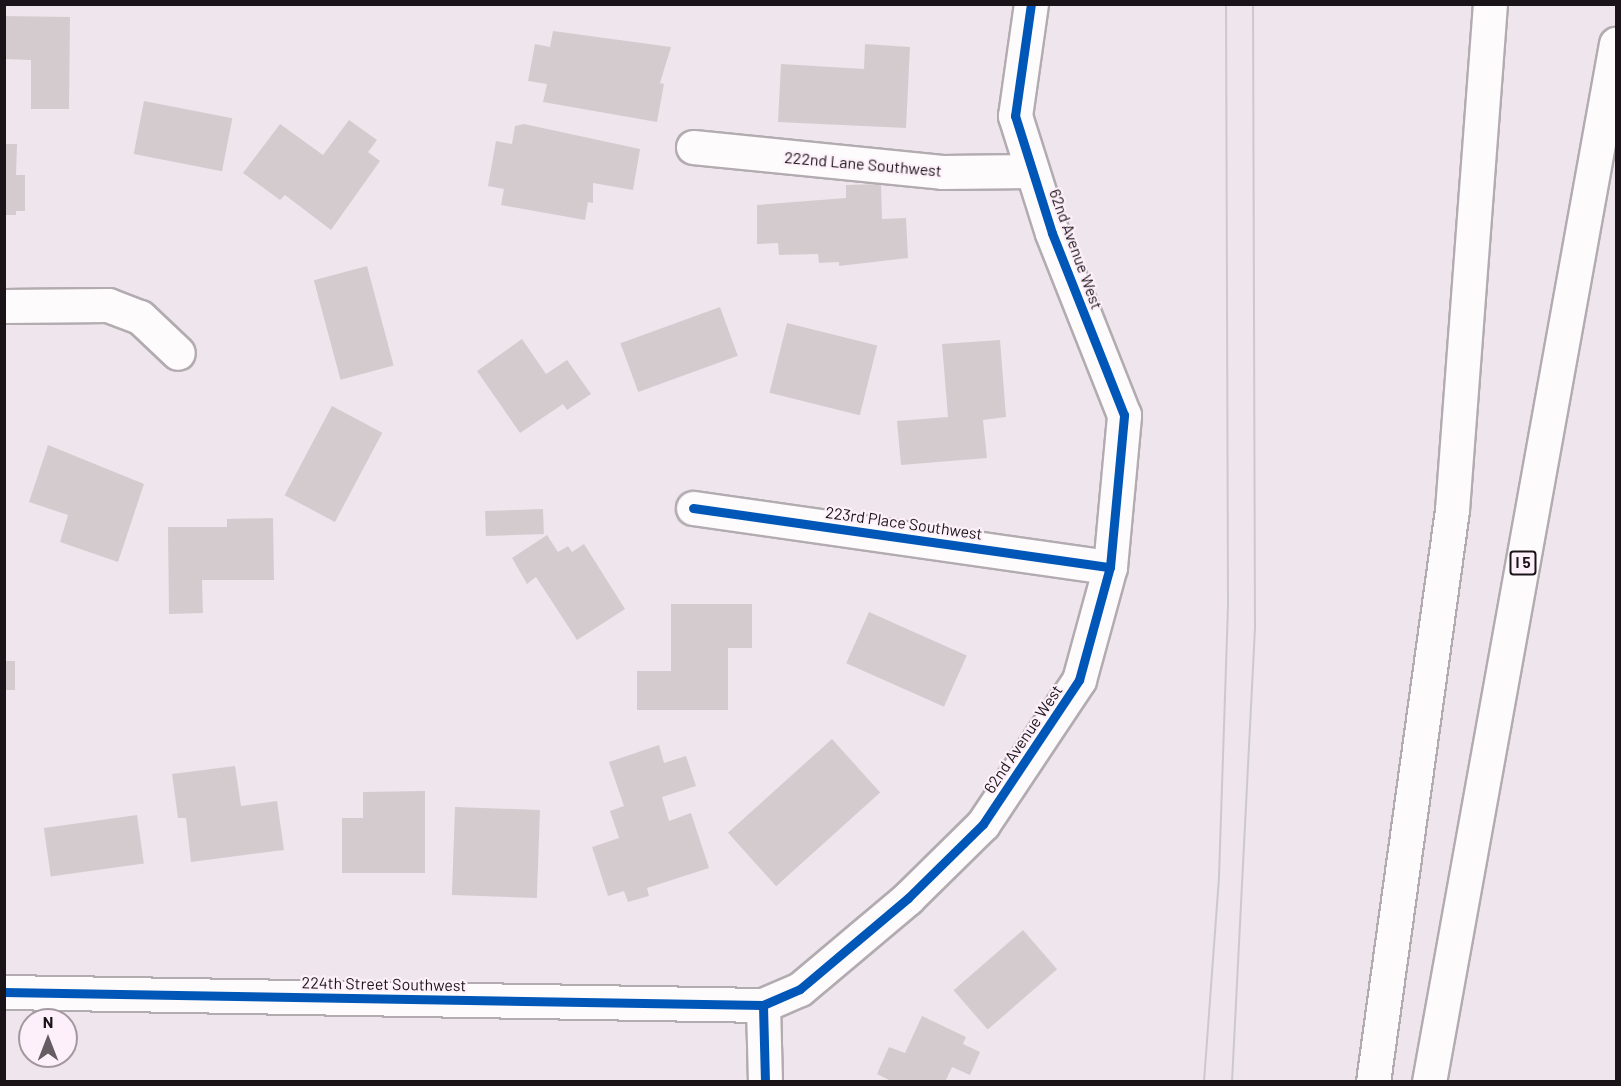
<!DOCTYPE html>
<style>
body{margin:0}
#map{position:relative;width:1621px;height:1086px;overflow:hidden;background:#efe5ec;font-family:Barlow,sans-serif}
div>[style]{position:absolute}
.building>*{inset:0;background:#d4cbcf;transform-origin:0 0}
.roads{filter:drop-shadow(2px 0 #b2abb0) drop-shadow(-2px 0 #b2abb0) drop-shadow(0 2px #b2abb0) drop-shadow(0 -2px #b2abb0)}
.minor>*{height:33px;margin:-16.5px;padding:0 16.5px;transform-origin:16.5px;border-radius:16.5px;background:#fdfbfc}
.highway>*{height:33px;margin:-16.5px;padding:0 16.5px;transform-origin:16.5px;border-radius:16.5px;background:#fdfbfc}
.tram>*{height:1.5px;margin:-0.75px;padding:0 0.75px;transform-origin:0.75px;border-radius:0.75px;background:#ccc9cb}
.cycleway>*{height:9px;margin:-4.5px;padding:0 4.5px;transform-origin:4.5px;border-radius:4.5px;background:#0057b8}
span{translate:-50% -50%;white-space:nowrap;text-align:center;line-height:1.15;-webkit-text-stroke:4.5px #fef0fa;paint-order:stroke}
.shield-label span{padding:2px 4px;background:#fef0fa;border:2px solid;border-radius:4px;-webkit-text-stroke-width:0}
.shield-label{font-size:15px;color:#1a1419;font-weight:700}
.street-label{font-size:16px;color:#1a1419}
.frame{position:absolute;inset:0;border:6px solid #1a1419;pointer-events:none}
.north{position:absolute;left:18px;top:1008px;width:60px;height:60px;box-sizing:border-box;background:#fef0fa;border:2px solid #a398a0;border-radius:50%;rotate:0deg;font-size:16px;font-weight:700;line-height:24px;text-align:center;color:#1a1419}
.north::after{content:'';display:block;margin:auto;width:21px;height:27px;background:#655d63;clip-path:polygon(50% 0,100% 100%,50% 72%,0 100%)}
</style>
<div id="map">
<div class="building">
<div style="clip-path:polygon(4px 16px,70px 17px,69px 109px,31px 109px,31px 60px,4px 59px)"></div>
<div style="clip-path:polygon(553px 31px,671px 47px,660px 83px,664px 84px,657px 122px,543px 102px,547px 84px,528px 81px,535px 44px,550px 47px)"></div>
<div style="clip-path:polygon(865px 44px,910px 47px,906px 128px,778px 122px,781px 64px,864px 69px)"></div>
<div style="left:144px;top:101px;width:90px;height:54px;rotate:11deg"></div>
<div style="clip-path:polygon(349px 120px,377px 140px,368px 152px,380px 161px,331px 230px,285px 195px,280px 200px,243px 173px,280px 124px,323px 155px)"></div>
<div style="clip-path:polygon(524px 124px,640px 149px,633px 190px,593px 183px,593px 203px,588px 202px,585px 220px,501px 205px,504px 189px,488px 186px,496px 141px,512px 144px,515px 126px)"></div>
<div style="clip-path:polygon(4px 144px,17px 144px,16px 175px,25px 175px,25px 211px,16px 211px,16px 215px,4px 215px)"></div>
<div style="clip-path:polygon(881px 184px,882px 219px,906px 218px,908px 258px,839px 266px,839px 262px,819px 263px,818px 254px,779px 255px,778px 243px,757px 244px,757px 205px,846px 198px,846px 185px)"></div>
<div style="left:367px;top:266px;width:103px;height:55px;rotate:75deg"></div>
<div style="left:720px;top:307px;width:52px;height:106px;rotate:70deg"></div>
<div style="left:787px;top:323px;width:93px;height:72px;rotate:14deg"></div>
<div style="clip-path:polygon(522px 339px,546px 374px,567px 360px,591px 394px,567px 410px,563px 404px,520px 433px,477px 371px)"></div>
<div style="clip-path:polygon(1000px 340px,1006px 417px,983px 420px,987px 458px,901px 465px,897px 421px,948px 417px,942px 344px)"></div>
<div style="left:332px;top:406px;width:57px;height:101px;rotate:28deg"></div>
<div style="clip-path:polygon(48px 445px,144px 484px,118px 562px,60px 542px,68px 515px,29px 502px)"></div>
<div style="left:543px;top:509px;width:25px;height:58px;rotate:88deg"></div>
<div style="clip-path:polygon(273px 518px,274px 580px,202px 580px,203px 613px,169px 614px,168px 527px,227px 527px,227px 519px)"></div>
<div style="clip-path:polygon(547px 535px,558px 552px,568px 546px,572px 552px,584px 544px,625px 609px,577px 640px,536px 577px,527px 584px,512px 558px)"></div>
<div style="clip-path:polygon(671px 604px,752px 604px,752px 648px,728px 648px,728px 710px,637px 710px,637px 671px,671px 671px)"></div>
<div style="left:869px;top:612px;width:107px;height:56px;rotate:24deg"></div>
<div style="left:4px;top:661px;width:11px;height:29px"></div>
<div style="left:832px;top:739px;width:72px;height:140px;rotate:48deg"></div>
<div style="clip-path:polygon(659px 745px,664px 763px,686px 756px,696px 786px,662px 797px,669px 821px,691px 813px,709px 868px,647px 888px,649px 896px,628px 902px,624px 891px,608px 896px,592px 847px,619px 838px,610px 811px,624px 806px,609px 762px)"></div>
<div style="clip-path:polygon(235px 766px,241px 806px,277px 801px,284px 850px,191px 862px,186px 818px,178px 818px,172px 774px)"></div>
<div style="clip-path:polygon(425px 791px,425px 873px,342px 873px,342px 818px,363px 818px,363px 792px)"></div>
<div style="left:455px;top:807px;width:85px;height:88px;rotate:2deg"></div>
<div style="left:137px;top:815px;width:49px;height:94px;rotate:82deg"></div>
<div style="left:1023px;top:930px;width:52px;height:92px;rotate:49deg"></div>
<div style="clip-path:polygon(922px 1016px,966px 1037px,963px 1044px,980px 1052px,970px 1075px,952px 1067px,945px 1082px,893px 1082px,877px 1074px,889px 1047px,905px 1053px)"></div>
</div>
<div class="roads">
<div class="minor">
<div style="left:693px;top:147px;width:250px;rotate:5.7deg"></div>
<div style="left:942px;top:172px;width:90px;rotate:-0.6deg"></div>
<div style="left:4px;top:306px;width:104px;rotate:-0.6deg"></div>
<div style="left:108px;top:305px;width:34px;rotate:21deg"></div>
<div style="left:140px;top:317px;width:52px;rotate:43.5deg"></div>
<div style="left:693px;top:508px;width:421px;rotate:8.1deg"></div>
<div style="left:4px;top:992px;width:759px;rotate:0.98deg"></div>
<div style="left:765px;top:1082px;width:77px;rotate:-91.5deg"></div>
<div style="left:763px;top:1005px;width:40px;rotate:-23.4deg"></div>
<div style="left:800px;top:989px;width:141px;rotate:-40.1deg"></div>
<div style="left:908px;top:898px;width:105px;rotate:-44.6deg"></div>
<div style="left:983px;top:824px;width:173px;rotate:-56.3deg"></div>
<div style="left:1079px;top:680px;width:117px;rotate:-74.7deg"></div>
<div style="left:1110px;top:567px;width:153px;rotate:-84.7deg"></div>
<div style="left:1124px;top:415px;width:196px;rotate:-111.6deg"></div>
<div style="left:1052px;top:233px;width:123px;rotate:-107.5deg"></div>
<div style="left:1015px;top:116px;width:113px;rotate:-81.9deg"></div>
</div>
<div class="highway">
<div style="left:1373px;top:1082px;width:577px;rotate:-82.14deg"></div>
<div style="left:1452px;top:510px;width:507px;rotate:-85.71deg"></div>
<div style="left:1429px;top:1082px;width:1055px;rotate:-79.79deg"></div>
</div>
</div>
<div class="tram">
<div style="left:1204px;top:1082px;width:206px;rotate:-85.8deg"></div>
<div style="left:1219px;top:877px;width:274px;rotate:-88.1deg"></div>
<div style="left:1228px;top:603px;width:599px;rotate:-90.19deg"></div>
<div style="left:1232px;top:1082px;width:453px;rotate:-87.1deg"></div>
<div style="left:1255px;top:630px;width:626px;rotate:-90.18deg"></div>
</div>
<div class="cycleway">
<div style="left:693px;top:508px;width:421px;rotate:8.1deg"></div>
<div style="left:4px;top:992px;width:759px;rotate:0.98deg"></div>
<div style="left:765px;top:1082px;width:77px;rotate:-91.5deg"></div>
<div style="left:763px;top:1005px;width:40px;rotate:-23.4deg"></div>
<div style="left:800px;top:989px;width:141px;rotate:-40.1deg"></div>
<div style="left:908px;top:898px;width:105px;rotate:-44.6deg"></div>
<div style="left:983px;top:824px;width:173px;rotate:-56.3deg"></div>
<div style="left:1079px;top:680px;width:117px;rotate:-74.7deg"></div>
<div style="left:1110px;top:567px;width:153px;rotate:-84.7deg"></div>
<div style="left:1124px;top:415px;width:196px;rotate:-111.6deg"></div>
<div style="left:1052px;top:233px;width:123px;rotate:-107.5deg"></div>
<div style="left:1015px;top:116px;width:113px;rotate:-81.9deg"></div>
</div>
<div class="shield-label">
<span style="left:1523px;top:563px">I 5</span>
</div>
<div class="street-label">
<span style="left:863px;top:164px;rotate:5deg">222nd Lane Southwest</span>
<span style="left:1076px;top:249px;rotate:70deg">62nd Avenue West</span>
<span style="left:904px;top:523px;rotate:8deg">223rd Place Southwest</span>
<span style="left:1023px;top:739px;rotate:-56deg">62nd Avenue West</span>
<span style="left:384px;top:984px;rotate:1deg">224th Street Southwest</span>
</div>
<div class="frame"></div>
<div class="north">N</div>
</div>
